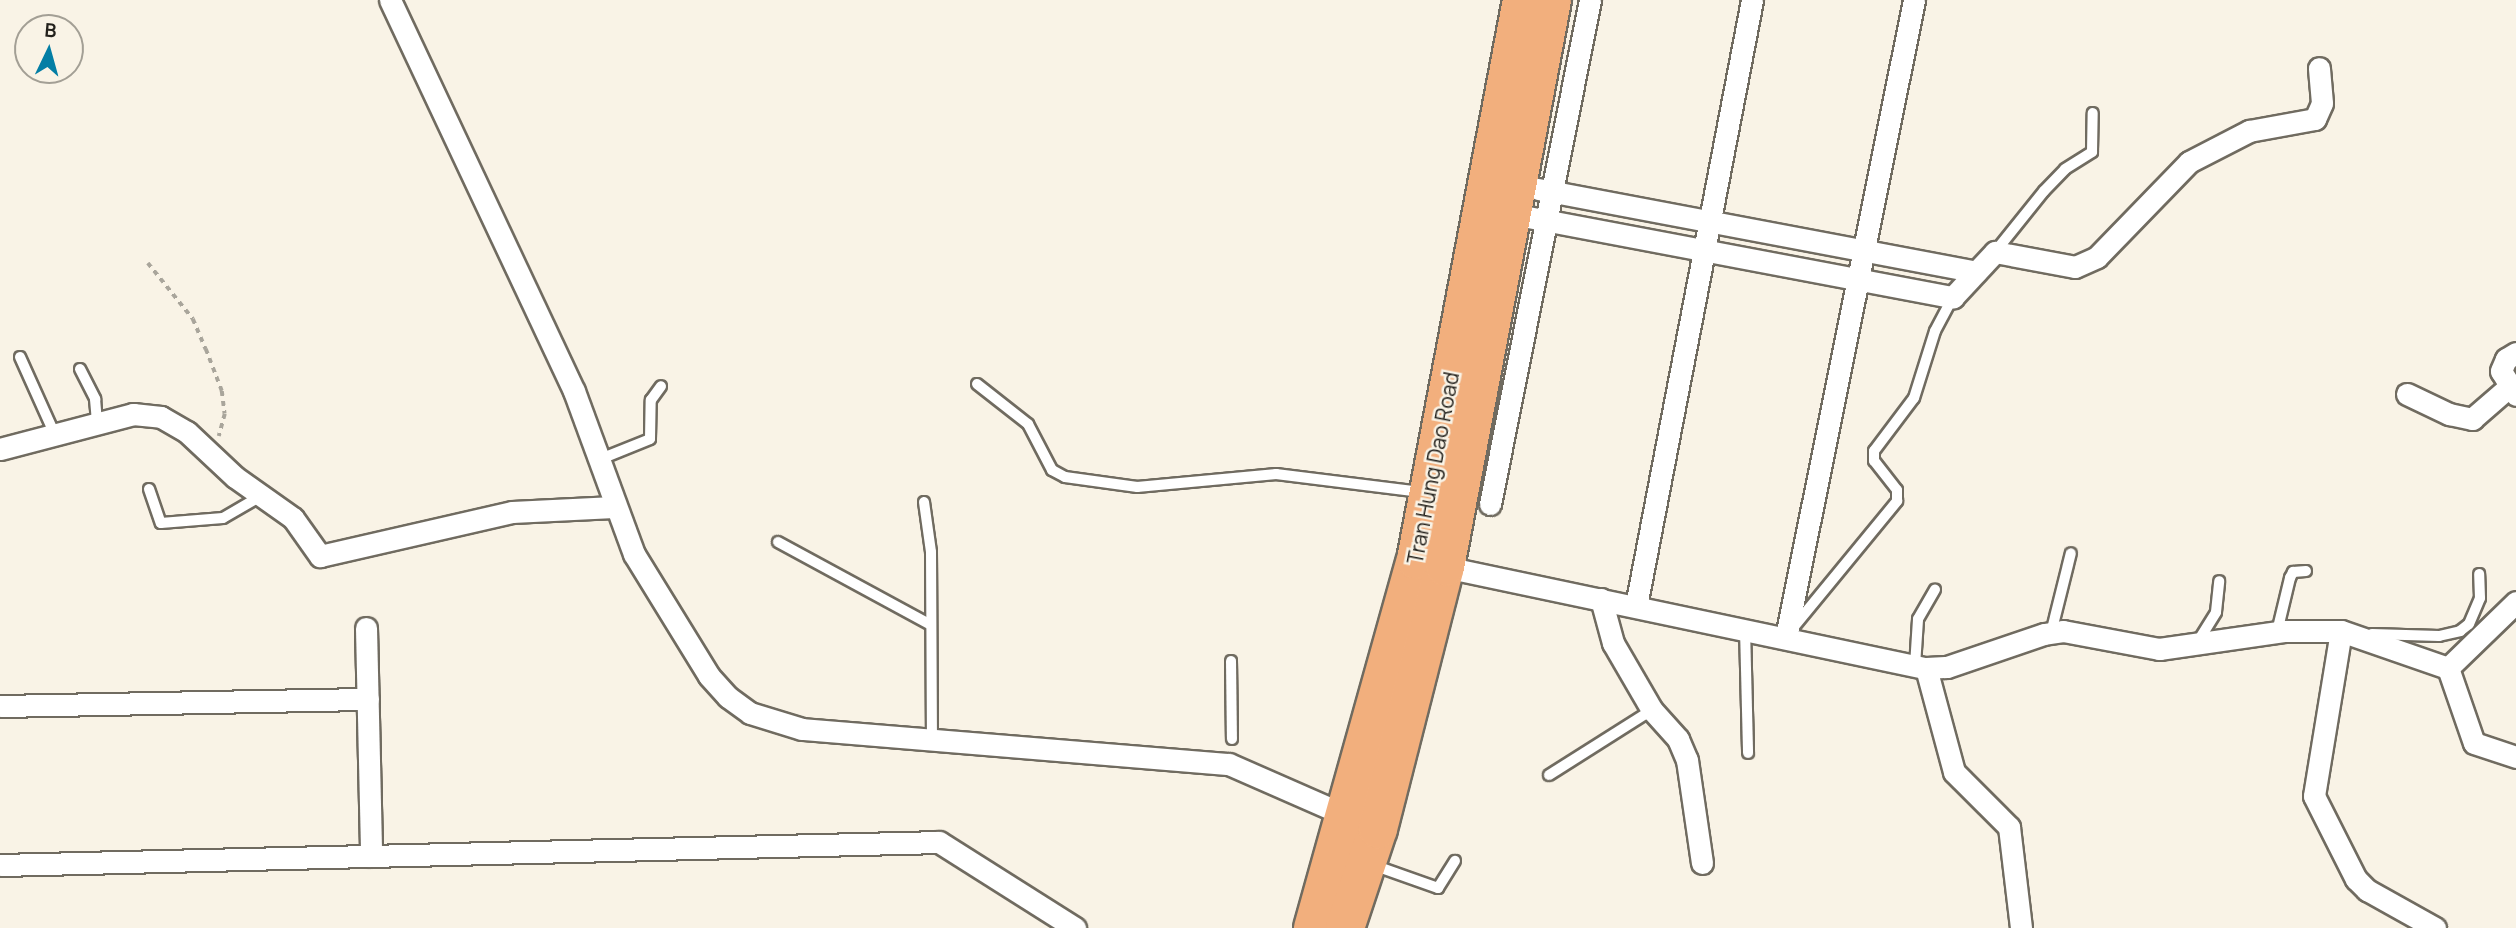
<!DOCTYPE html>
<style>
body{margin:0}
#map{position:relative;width:2516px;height:928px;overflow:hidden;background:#f9f3e6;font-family:Manrope,sans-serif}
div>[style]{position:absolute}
.path>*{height:3.5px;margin-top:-1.75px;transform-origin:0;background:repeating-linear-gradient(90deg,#a9a59b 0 5px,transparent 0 10px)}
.roads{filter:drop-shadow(2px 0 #706b60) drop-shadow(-2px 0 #706b60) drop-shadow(0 2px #706b60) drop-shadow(0 -2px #706b60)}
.lane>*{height:10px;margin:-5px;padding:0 5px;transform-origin:5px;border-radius:5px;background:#fff}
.street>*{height:21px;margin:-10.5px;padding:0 10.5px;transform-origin:10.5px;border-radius:10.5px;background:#fff}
.highway>*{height:38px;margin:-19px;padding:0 19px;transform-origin:19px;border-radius:19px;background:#f2af7d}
span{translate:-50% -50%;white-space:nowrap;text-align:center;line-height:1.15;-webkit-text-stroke:5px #f9f3e6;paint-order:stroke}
.street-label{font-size:21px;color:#23211c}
.north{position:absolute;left:14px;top:14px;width:70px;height:70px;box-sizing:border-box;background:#f9f3e6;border:2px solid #a39f95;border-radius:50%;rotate:5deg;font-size:19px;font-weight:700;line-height:28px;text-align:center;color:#23211c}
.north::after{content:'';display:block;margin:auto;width:24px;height:32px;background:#037ea5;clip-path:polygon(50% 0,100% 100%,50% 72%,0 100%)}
</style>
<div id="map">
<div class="path">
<div style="left:148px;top:263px;width:72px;rotate:51.2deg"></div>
<div style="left:193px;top:319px;width:33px;rotate:67deg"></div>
<div style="left:206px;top:349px;width:45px;rotate:69.1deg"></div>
<div style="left:222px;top:391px;width:23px;rotate:83deg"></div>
<div style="left:225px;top:414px;width:23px;rotate:105deg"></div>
</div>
<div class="roads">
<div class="lane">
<div style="left:1995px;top:252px;width:78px;rotate:-51.2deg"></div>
<div style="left:2044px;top:191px;width:30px;rotate:-46deg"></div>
<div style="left:2065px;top:169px;width:32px;rotate:-32deg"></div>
<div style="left:2092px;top:152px;width:39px;rotate:-89deg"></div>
<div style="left:20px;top:357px;width:85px;rotate:65.8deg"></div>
<div style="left:80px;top:369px;width:34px;rotate:63deg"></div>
<div style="left:95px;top:399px;width:25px;rotate:85deg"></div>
<div style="left:977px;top:384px;width:65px;rotate:38.1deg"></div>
<div style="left:1028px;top:424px;width:52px;rotate:62.4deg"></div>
<div style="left:1052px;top:470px;width:15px;rotate:28deg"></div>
<div style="left:1065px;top:477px;width:73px;rotate:7.9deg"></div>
<div style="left:1137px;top:487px;width:140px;rotate:-5.3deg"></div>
<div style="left:1276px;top:474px;width:146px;rotate:7.1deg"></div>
<div style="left:598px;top:460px;width:56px;rotate:-22deg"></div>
<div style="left:650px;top:439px;width:39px;rotate:-89deg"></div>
<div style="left:651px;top:400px;width:17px;rotate:-54deg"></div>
<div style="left:149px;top:489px;width:36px;rotate:71deg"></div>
<div style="left:161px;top:523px;width:62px;rotate:-4.6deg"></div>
<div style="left:223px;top:518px;width:44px;rotate:-30.1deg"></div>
<div style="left:924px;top:502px;width:50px;rotate:82deg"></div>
<div style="left:931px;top:552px;width:190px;rotate:89.7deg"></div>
<div style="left:778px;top:542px;width:172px;rotate:28.5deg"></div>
<div style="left:1745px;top:628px;width:125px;rotate:88.6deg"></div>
<div style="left:1792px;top:629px;width:166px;rotate:-50.6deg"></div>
<div style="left:1897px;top:501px;width:11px;rotate:-90deg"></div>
<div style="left:1897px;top:490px;width:37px;rotate:-128deg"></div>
<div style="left:1874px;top:461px;width:10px;rotate:-90deg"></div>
<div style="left:1874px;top:451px;width:66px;rotate:-53deg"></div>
<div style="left:1914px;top:398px;width:70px;rotate:-72.6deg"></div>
<div style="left:1935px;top:331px;width:38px;rotate:-62deg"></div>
<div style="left:2277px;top:632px;width:56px;rotate:-76.5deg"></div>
<div style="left:2290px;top:578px;width:7px;rotate:-63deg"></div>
<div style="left:2293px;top:572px;width:13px;rotate:-4deg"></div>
<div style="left:2051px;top:633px;width:82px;rotate:-76deg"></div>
<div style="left:2372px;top:634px;width:67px;rotate:1.7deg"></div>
<div style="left:2439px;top:636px;width:22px;rotate:-13deg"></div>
<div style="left:2460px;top:631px;width:11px;rotate:-38deg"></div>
<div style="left:2469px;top:624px;width:28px;rotate:-67deg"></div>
<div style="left:2480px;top:598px;width:24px;rotate:-92deg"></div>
<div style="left:2197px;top:643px;width:36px;rotate:-58deg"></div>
<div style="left:2216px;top:612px;width:31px;rotate:-84deg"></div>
<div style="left:1231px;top:661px;width:78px;rotate:89.3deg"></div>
<div style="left:1915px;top:666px;width:47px;rotate:-86.3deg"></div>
<div style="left:1918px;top:619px;width:34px;rotate:-60deg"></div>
<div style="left:1549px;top:775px;width:122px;rotate:-32.3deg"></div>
<div style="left:1373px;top:865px;width:69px;rotate:19.5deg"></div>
<div style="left:1438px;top:888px;width:32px;rotate:-58deg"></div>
</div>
<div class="street">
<div style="left:390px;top:0;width:432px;rotate:64.8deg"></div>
<div style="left:574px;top:391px;width:174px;rotate:69.8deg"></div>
<div style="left:634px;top:554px;width:143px;rotate:58.4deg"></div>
<div style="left:709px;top:676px;width:28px;rotate:48deg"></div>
<div style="left:728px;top:697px;width:27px;rotate:36deg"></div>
<div style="left:750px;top:713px;width:54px;rotate:17.1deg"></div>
<div style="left:802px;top:729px;width:428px;rotate:4.7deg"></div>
<div style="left:1229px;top:764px;width:134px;rotate:23.7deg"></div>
<div style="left:1538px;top:189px;width:446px;rotate:10.7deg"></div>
<div style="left:1512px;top:214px;width:449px;rotate:10.7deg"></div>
<div style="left:1953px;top:297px;width:62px;rotate:-47deg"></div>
<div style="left:1995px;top:252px;width:81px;rotate:10.6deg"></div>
<div style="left:2075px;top:267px;width:24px;rotate:-24deg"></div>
<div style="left:2097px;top:257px;width:132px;rotate:-45.9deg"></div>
<div style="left:2189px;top:162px;width:68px;rotate:-27.3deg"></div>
<div style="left:2249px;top:131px;width:67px;rotate:-10.3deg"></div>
<div style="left:2315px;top:119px;width:17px;rotate:-66deg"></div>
<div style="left:2322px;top:103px;width:35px;rotate:-95deg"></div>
<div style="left:2516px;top:353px;width:12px;rotate:149deg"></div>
<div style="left:2506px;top:359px;width:13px;rotate:113deg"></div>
<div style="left:2501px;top:371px;width:28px;rotate:58deg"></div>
<div style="left:2407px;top:394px;width:47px;rotate:25.5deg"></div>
<div style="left:2449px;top:414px;width:24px;rotate:12deg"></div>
<div style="left:2472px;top:419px;width:49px;rotate:-40.9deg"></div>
<div style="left:0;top:449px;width:138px;rotate:-14.7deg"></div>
<div style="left:133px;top:414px;width:28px;rotate:6deg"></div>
<div style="left:161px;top:417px;width:30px;rotate:30deg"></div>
<div style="left:187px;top:432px;width:66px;rotate:43.2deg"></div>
<div style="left:235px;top:477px;width:71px;rotate:35.3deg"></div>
<div style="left:293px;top:518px;width:47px;rotate:54.6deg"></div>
<div style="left:320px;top:556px;width:197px;rotate:-12.9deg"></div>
<div style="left:512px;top:512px;width:102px;rotate:-2.8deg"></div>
<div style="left:1490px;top:504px;width:514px;rotate:-78.78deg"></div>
<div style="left:1445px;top:567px;width:491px;rotate:11.9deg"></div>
<div style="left:1926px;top:668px;width:21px;rotate:-3deg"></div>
<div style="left:1947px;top:667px;width:102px;rotate:-18.8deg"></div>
<div style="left:2044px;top:634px;width:19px;rotate:-9deg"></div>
<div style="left:2063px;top:631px;width:98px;rotate:10.6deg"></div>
<div style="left:2159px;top:649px;width:126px;rotate:-8.2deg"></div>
<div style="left:2284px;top:631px;width:57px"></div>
<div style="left:2341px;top:631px;width:113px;rotate:19.1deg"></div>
<div style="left:2448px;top:668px;width:79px;rotate:70.9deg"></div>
<div style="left:2474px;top:743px;width:44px;rotate:18.4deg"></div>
<div style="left:1601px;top:599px;width:46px;rotate:74.7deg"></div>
<div style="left:1613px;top:643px;width:78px;rotate:59.8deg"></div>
<div style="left:1652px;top:710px;width:39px;rotate:48deg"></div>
<div style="left:1678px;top:739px;width:23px;rotate:67deg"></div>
<div style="left:1687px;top:760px;width:104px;rotate:81.7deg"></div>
<div style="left:1636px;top:606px;width:617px;rotate:-79.16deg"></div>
<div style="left:366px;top:628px;width:228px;rotate:88.7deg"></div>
<div style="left:2341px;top:631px;width:167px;rotate:99.3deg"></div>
<div style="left:2314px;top:796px;width:93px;rotate:63.2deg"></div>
<div style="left:2356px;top:879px;width:16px;rotate:45deg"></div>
<div style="left:2367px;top:890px;width:78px;rotate:29.2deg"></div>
<div style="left:1786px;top:637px;width:650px;rotate:-78.64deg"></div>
<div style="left:1926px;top:668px;width:108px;rotate:74.9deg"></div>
<div style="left:1954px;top:772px;width:78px;rotate:45deg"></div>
<div style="left:2009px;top:827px;width:102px;rotate:83.2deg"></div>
<div style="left:2448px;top:668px;width:95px;rotate:-44.1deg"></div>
<div style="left:0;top:706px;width:368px;rotate:-1.1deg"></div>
<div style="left:0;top:865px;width:939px;rotate:-1.4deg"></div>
<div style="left:939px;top:842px;width:161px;rotate:32.3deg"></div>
</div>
<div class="highway">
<div style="left:1313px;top:928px;width:382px;rotate:-74.4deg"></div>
<div style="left:1416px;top:560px;width:570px;rotate:-79.28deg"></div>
<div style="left:1345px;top:928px;width:104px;rotate:-71.6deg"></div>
<div style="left:1378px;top:829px;width:270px;rotate:-75.7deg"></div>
<div style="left:1445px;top:567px;width:577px;rotate:-79.31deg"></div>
</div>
</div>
<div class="street-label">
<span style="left:1433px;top:468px;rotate:-79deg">Tran Hung Dao Road</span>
</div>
<div class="north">B</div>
</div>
